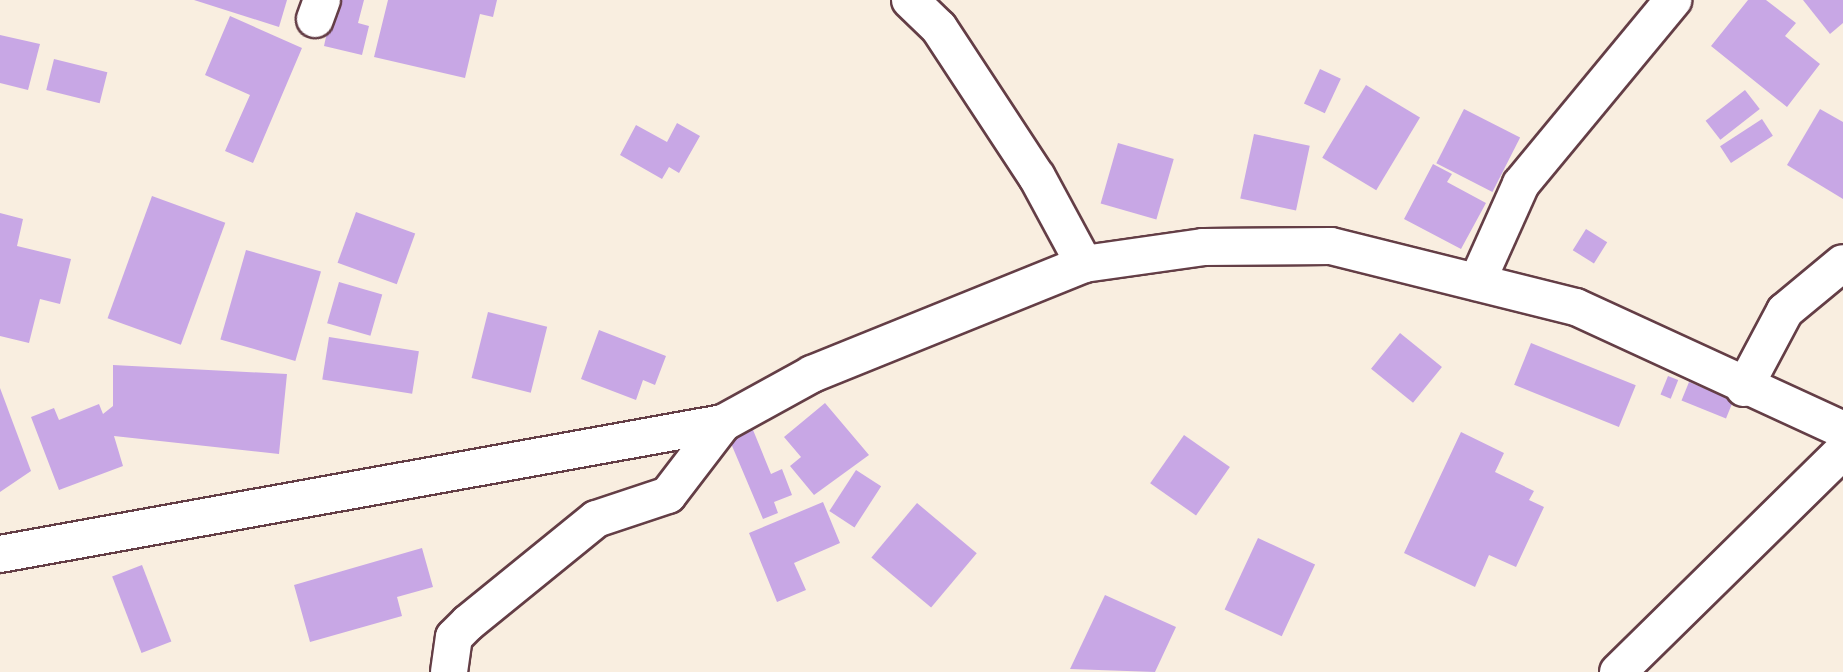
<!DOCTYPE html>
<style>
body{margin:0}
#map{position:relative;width:1843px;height:672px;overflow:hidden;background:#f9eee0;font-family:"Comic Neue",sans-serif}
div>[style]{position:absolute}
.building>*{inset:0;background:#c8a7e5;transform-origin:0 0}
.roads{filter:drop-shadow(2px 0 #643e46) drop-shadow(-2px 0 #643e46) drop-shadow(0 2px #643e46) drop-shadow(0 -2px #643e46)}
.street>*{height:36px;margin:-18px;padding:0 18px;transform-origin:18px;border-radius:18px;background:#fff}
span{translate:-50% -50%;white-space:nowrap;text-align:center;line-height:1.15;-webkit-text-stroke:7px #fff;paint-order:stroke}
</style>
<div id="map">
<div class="building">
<div style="clip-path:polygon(194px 0,287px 0,279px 27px)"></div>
<div style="clip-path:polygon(334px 0,364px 0,358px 23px,369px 26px,362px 55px,324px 46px)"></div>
<div style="clip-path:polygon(388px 0,497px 0,493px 17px,480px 14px,465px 78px,374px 57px)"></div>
<div style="clip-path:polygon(1748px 0,1766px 0,1796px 23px,1785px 36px,1820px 64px,1787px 107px,1711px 46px)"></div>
<div style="clip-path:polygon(1803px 0,1843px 0,1843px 23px,1830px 34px)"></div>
<div style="clip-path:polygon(230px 16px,302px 48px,253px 163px,225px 151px,250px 95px,205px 75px)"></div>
<div style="clip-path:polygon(0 35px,40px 44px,28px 90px,0 83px)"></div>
<div style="left:54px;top:59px;width:55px;height:32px;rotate:14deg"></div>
<div style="left:1320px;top:69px;width:23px;height:38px;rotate:25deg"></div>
<div style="left:1366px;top:85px;width:63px;height:85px;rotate:31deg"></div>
<div style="left:1745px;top:90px;width:24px;height:50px;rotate:52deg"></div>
<div style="left:1464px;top:109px;width:63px;height:61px;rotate:27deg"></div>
<div style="clip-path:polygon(1820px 109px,1843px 122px,1843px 199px,1787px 165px)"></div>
<div style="left:1762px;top:119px;width:20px;height:50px;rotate:57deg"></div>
<div style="clip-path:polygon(677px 123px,700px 136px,679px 173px,669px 167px,662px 179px,620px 155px,636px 125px,667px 142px)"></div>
<div style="left:1254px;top:134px;width:57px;height:66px;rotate:12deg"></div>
<div style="left:1118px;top:143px;width:58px;height:63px;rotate:16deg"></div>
<div style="clip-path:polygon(1433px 164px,1452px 174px,1447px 182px,1486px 203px,1461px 249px,1404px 219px)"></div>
<div style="left:152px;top:196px;width:78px;height:130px;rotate:20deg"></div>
<div style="left:356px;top:212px;width:63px;height:54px;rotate:20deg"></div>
<div style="clip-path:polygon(0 213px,23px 219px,17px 246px,71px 259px,60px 304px,40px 299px,29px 343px,0 336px)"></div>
<div style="left:1586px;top:229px;width:25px;height:25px;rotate:32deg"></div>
<div style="left:246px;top:250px;width:78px;height:93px;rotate:16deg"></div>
<div style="left:339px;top:282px;width:45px;height:43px;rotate:16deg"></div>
<div style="left:488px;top:312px;width:61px;height:68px;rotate:14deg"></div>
<div style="clip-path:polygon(599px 330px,666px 356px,655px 385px,643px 380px,636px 400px,581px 379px)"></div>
<div style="left:1400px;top:333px;width:54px;height:46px;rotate:39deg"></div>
<div style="left:329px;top:337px;width:91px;height:43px;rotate:9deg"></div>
<div style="left:1531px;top:343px;width:113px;height:45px;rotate:22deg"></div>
<div style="clip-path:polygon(113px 365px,287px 374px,279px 454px,114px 436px,123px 466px,59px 490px,31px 417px,54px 408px,59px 420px,99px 404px,103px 414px,113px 406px)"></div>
<div style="left:1668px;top:376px;width:11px;height:20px;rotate:22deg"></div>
<div style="left:1689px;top:382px;width:48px;height:20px;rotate:22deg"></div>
<div style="clip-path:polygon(0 388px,31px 471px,0 492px)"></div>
<div style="clip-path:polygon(825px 403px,869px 455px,814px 495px,790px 466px,801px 457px,784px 437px)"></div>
<div style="clip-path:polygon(751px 425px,771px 474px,782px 469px,792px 495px,774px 502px,778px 513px,763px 519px,727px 434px)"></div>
<div style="clip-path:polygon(1461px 432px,1504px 453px,1495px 472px,1534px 491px,1529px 500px,1544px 507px,1516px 567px,1489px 555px,1475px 587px,1404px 553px)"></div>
<div style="left:1184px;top:435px;width:56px;height:59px;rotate:35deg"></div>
<div style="left:856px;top:470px;width:30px;height:49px;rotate:33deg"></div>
<div style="clip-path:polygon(823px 502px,840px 543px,794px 563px,806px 590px,777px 602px,749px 533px)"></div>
<div style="left:917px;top:503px;width:78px;height:71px;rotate:40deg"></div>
<div style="left:1258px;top:538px;width:63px;height:79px;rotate:25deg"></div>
<div style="clip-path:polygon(422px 548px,433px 587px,397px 597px,402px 616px,310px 642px,294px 585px)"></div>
<div style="left:142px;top:565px;width:82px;height:32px;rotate:69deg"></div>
<div style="clip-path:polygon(1105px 595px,1176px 627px,1155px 672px,1070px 669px)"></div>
</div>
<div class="roads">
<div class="street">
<div style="left:910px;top:0;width:40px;rotate:44deg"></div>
<div style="left:939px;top:28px;width:178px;rotate:56.7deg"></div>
<div style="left:1037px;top:177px;width:99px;rotate:61.6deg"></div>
<div style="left:315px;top:19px;width:20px;rotate:-70deg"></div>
<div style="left:1477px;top:282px;width:107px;rotate:-65.8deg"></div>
<div style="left:1521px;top:184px;width:239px;rotate:-50.4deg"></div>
<div style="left:1744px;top:388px;width:87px;rotate:-62deg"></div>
<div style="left:1785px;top:311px;width:75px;rotate:-39.6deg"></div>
<div style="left:0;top:554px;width:735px;rotate:-10.27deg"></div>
<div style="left:723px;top:423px;width:102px;rotate:-28.8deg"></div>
<div style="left:812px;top:374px;width:293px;rotate:-22deg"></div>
<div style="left:1084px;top:264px;width:120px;rotate:-8.1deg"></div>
<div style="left:1203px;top:247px;width:128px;rotate:-0.4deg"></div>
<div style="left:1331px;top:246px;width:252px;rotate:14deg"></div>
<div style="left:1576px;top:307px;width:294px;rotate:24.7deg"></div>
<div style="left:449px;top:672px;width:35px;rotate:-82deg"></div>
<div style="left:454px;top:637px;width:20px;rotate:-45deg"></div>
<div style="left:468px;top:623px;width:165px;rotate:-39.1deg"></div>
<div style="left:596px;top:519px;width:76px;rotate:-18.4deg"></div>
<div style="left:668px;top:495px;width:91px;rotate:-52.6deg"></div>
<div style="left:1618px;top:672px;width:315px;rotate:-44.5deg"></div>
</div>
</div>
</div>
